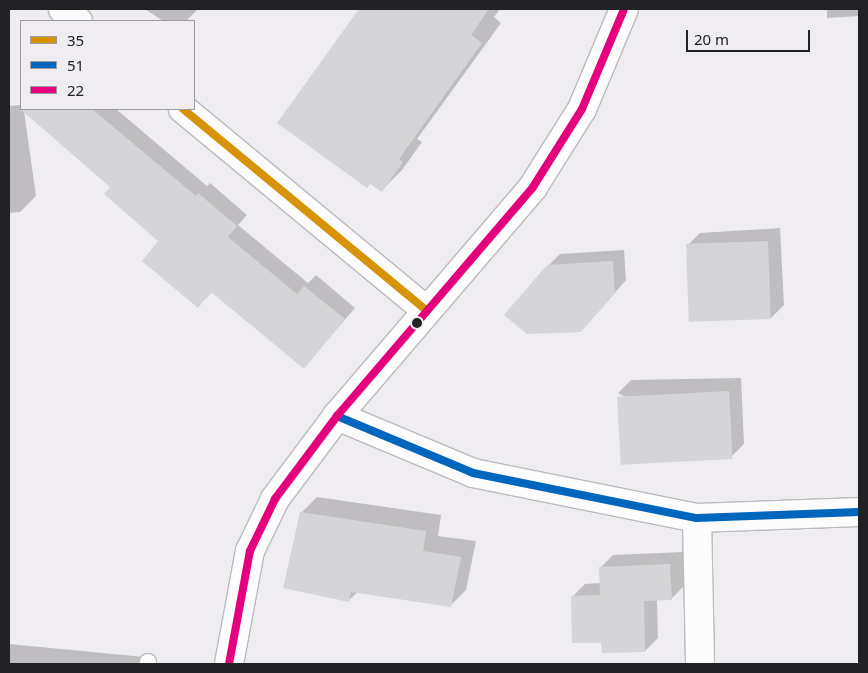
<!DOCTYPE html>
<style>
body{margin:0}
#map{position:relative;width:868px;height:673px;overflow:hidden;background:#efedf1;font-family:"Noto Sans",sans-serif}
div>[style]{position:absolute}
.shadow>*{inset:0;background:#0003}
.building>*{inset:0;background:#d5d4d6;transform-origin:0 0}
.roads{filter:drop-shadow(1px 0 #bcbabd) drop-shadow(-1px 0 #bcbabd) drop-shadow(0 1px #bcbabd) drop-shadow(0 -1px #bcbabd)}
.lane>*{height:16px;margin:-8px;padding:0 8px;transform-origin:8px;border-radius:8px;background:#fdfcfd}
.street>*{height:28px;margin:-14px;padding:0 14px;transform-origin:14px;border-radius:14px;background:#fdfcfd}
.bus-1>*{height:8px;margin:-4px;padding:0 4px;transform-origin:4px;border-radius:4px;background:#d79205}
.bus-2>*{height:8px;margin:-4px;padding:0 4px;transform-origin:4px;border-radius:4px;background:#0065bd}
.bus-3>*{height:8px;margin:-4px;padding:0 4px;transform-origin:4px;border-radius:4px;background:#e5007d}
.dots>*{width:14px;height:14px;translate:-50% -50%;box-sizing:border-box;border:2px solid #efecf2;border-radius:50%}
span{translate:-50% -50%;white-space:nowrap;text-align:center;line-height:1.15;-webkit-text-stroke:5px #efecf2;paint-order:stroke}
.frame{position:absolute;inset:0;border:10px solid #222123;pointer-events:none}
.legend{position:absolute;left:20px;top:20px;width:175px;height:90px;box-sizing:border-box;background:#efecf2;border:1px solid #9d9b9f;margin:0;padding:6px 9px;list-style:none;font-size:15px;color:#222123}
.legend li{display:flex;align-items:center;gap:10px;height:25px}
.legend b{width:25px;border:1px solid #9d9b9f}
.scale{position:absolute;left:686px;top:30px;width:124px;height:22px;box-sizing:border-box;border:2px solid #222123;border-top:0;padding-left:6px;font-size:15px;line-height:18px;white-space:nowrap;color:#222123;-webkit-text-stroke:4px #efecf2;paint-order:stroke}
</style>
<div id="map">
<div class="shadow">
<div style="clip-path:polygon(145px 9px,198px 9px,186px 21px,163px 21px)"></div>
<div style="clip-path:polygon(360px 9px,500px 9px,494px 17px,501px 23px,417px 139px,422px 142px,402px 170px,382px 190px,279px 123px)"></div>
<div style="clip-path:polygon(827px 9px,859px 9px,859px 16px,827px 18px)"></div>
<div style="clip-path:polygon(21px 105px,24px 110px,116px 109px,207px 186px,210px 183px,247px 215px,238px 225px,308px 283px,316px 275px,355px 308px,304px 367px,213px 291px,198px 306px,160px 241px,111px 187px,24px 111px,36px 196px,20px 212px,9px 213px,9px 106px)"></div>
<div style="clip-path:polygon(780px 228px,784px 305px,771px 318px,687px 246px,700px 233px)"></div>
<div style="clip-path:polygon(624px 250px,626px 280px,581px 331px,548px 266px,560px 254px)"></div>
<div style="clip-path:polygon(741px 378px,744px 444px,731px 457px,618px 393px,631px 380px)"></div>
<div style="clip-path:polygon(317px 497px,441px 515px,438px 536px,476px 541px,466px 590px,450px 606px,358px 592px,348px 601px,301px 513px)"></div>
<div style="clip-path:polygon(683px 552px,684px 586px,671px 599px,657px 600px,658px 638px,645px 651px,602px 642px,572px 597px,585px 584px,601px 583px,600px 568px,613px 555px)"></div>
<div style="clip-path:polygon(9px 644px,155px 658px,155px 664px,9px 664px)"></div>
</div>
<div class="building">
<div style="clip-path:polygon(359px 9px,489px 9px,471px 35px,482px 43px,399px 159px,403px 162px,382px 192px,370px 184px,367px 188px,277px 123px)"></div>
<div style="clip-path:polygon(20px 109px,92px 109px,196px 196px,198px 193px,237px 226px,228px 237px,297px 294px,304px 286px,345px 319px,304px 369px,211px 292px,198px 308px,142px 261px,158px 241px,104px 194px,110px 187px)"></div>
<div style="left:768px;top:241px;width:78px;height:82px;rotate:88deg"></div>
<div style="clip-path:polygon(613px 261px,615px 293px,581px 332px,527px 334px,504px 315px,547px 265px)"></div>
<div style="left:729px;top:391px;width:68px;height:112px;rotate:87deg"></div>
<div style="clip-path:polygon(300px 512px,426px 531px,423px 551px,461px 557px,451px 607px,351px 592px,349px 602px,283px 588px)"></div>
<div style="clip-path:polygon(670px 564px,672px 600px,644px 601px,645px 652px,602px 653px,601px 643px,572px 643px,571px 596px,600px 595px,599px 567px)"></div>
</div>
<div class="roads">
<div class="lane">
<div style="left:148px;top:664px;width:2px;rotate:-90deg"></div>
</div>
<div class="street">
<div style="left:63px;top:9px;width:19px;rotate:39deg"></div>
<div style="left:183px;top:109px;width:315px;rotate:39.6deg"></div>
<div style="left:337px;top:416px;width:147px;rotate:22.7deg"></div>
<div style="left:473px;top:473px;width:228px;rotate:11.4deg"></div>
<div style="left:697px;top:518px;width:162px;rotate:-2.1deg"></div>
<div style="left:697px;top:518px;width:146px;rotate:88.8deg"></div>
<div style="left:229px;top:664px;width:115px;rotate:-79.5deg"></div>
<div style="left:250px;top:551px;width:58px;rotate:-64.3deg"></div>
<div style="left:275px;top:499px;width:104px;rotate:-53.2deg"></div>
<div style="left:337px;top:416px;width:301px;rotate:-49.4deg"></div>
<div style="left:533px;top:187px;width:92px;rotate:-57.9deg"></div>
<div style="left:582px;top:109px;width:108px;rotate:-67.2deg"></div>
</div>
</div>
<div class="bus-1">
<div style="left:183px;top:109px;width:315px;rotate:39.6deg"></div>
</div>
<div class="bus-2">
<div style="left:337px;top:416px;width:147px;rotate:22.7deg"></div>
<div style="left:473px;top:473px;width:228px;rotate:11.4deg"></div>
<div style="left:697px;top:518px;width:162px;rotate:-2.1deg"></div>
</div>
<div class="bus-3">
<div style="left:229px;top:664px;width:115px;rotate:-79.5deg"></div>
<div style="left:250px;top:551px;width:58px;rotate:-64.3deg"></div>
<div style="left:275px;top:499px;width:104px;rotate:-53.2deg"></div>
<div style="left:337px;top:416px;width:301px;rotate:-49.4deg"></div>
<div style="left:533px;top:187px;width:92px;rotate:-57.9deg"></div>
<div style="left:582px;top:109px;width:108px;rotate:-67.2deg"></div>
</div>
<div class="dots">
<div style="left:417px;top:323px;background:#222123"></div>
</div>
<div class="frame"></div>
<ul class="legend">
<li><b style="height:6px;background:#d79205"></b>35</li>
<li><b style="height:6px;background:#0065bd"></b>51</li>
<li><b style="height:6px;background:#e5007d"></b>22</li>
</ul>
<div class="scale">20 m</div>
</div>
